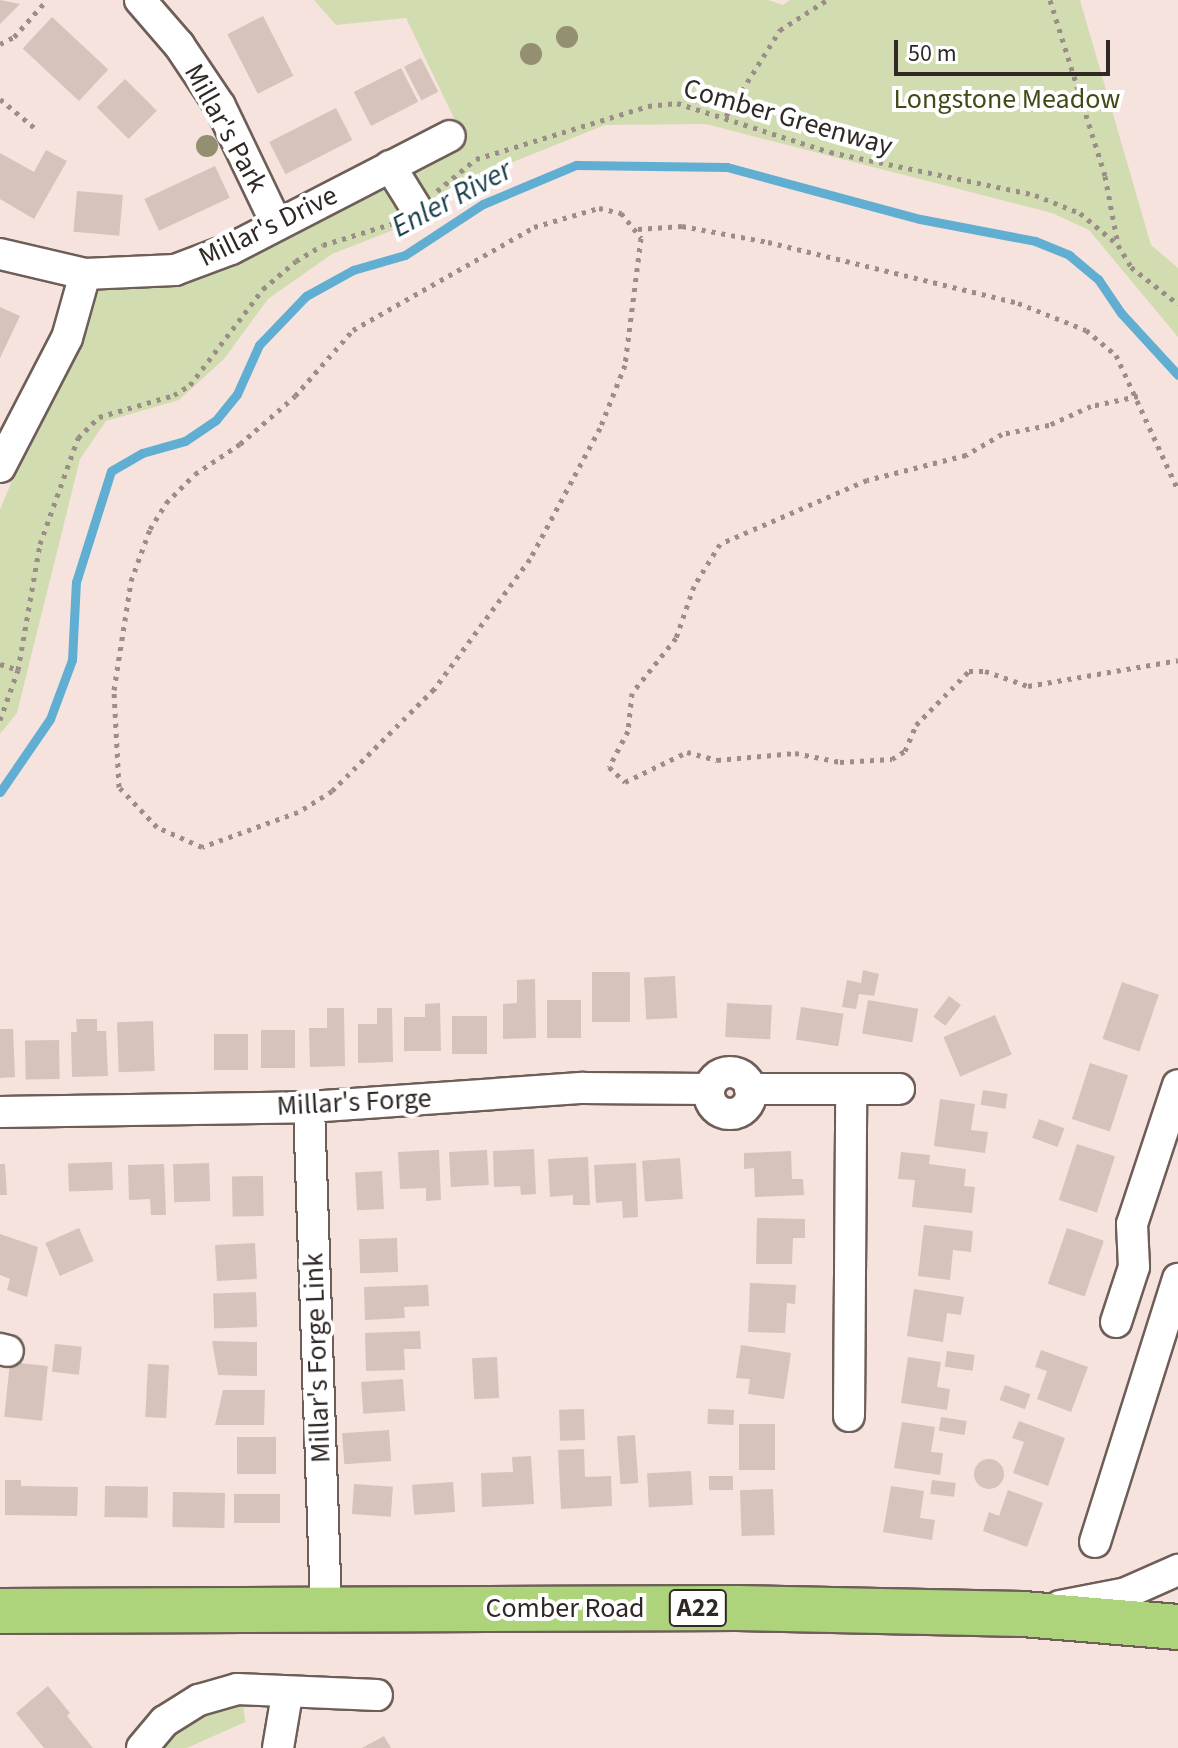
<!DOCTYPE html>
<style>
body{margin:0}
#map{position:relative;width:1178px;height:1748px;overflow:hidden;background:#f7e3dd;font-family:"Source Sans 3",sans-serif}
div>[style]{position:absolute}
.green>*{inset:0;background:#d2dcb1}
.stream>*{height:9px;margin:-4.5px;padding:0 4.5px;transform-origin:4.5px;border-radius:4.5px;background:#60aed2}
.building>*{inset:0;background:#d5c3bc;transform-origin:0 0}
.round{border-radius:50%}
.path>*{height:5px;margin-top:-2.5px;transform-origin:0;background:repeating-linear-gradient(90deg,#9b8d88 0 4px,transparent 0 10px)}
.roads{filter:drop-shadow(2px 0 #6e5e58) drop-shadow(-2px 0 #6e5e58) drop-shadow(0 2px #6e5e58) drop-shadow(0 -2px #6e5e58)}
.minor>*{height:30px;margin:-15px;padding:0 15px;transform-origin:15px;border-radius:15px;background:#fff}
.minor>.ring{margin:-15px;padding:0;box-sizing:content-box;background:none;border:30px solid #fff;border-radius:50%}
.highway>*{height:44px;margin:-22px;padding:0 22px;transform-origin:22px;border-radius:22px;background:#add47b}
.trees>*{width:22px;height:22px;margin:-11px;border-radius:50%;background:#938f70}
span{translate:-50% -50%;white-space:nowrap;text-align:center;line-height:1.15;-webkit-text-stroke:8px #fff;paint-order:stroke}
.shield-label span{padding:2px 6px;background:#fff;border:2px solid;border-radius:6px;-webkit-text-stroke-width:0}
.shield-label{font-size:26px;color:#2f2825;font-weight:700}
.park-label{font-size:28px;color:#424a17}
.street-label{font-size:28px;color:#2f2825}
.water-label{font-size:30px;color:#193d4d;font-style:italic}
.scale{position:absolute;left:894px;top:40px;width:216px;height:36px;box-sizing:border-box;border:4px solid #2f2825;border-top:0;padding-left:10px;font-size:24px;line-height:28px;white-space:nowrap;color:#2f2825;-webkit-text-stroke:6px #fff;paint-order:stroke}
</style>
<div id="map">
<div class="green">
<div style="clip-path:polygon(314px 0,768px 0,783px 5px,790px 0,1080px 0,1151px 245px,1178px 268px,1178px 337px,1089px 230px,1052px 213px,706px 124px,605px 125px,498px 168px,396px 229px,332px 254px,268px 299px,224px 359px,179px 400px,106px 421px,80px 459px,17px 713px,0 734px,0 510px,91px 286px,151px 288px,220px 264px,461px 133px,406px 18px,336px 25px)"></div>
<div style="clip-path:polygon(243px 1702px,245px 1722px,187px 1748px,156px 1748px,189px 1720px,217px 1706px)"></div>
</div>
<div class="stream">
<div style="left:0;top:792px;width:88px;rotate:-55.6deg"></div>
<div style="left:50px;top:719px;width:63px;rotate:-69.6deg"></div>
<div style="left:72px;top:660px;width:78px;rotate:-87.1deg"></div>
<div style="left:76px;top:582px;width:116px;rotate:-72.5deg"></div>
<div style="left:111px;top:471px;width:36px;rotate:-30deg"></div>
<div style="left:142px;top:453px;width:45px;rotate:-15.6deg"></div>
<div style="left:185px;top:441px;width:37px;rotate:-34deg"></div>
<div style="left:216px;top:420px;width:33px;rotate:-51deg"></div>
<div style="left:237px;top:394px;width:54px;rotate:-65.8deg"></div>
<div style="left:259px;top:345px;width:68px;rotate:-46.2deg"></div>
<div style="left:306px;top:296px;width:54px;rotate:-29deg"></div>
<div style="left:353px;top:270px;width:54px;rotate:-16.1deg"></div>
<div style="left:405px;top:255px;width:93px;rotate:-33.2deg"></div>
<div style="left:483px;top:204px;width:101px;rotate:-22.8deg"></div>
<div style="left:576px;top:165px;width:151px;rotate:0.8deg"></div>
<div style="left:727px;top:167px;width:200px;rotate:15.1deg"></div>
<div style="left:920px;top:219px;width:117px;rotate:10.8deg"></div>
<div style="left:1035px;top:241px;width:37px;rotate:22deg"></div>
<div style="left:1069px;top:255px;width:38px;rotate:40deg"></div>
<div style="left:1098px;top:279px;width:41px;rotate:55.9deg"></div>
<div style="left:1121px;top:313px;width:84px;rotate:47.4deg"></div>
</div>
<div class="building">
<div style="clip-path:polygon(0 0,20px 4px,0 24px)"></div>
<div style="left:263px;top:16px;width:67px;height:40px;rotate:63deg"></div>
<div style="left:52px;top:17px;width:77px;height:43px;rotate:43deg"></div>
<div style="left:421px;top:58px;width:38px;height:19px;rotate:63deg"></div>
<div style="left:401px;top:68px;width:38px;height:53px;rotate:63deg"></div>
<div style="left:125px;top:79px;width:45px;height:40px;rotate:45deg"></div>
<div style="left:336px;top:108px;width:36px;height:75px;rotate:63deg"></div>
<div style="clip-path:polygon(46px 150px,67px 161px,34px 219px,0 199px,0 153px,34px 172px)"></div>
<div style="left:215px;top:166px;width:35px;height:78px;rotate:65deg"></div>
<div style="left:77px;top:191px;width:46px;height:41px;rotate:5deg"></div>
<div style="clip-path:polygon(0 307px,20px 316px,0 358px)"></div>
<div style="clip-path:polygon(863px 970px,879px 974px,874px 996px,859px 994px,856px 1009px,842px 1007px,847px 980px,861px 983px)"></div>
<div style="left:630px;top:972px;width:50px;height:38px;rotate:90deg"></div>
<div style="left:675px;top:976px;width:42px;height:31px;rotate:87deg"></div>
<div style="clip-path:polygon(535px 979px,536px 1038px,503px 1039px,503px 1004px,517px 1003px,517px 980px)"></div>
<div style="left:1122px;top:982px;width:39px;height:60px;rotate:19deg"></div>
<div style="left:949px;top:996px;width:15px;height:26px;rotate:37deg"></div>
<div style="left:547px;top:1000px;width:34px;height:38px"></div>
<div style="left:868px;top:1000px;width:51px;height:34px;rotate:10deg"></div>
<div style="clip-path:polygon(440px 1003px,441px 1051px,404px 1051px,404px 1017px,425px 1017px,425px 1004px)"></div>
<div style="left:727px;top:1003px;width:45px;height:34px;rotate:3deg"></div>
<div style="left:801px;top:1007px;width:43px;height:33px;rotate:9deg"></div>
<div style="clip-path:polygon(327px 1008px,344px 1008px,345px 1066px,310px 1067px,309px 1028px,327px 1028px)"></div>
<div style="clip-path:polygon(377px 1008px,392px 1008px,393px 1062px,358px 1063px,358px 1024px,377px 1024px)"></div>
<div style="left:995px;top:1015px;width:43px;height:56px;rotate:67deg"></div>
<div style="left:452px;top:1016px;width:35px;height:38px"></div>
<div style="clip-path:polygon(76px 1019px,97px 1019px,97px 1031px,106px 1031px,108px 1076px,72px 1077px,71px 1032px,77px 1032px)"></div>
<div style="left:153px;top:1021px;width:50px;height:36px;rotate:88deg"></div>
<div style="clip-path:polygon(0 1029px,13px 1029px,15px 1077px,0 1078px)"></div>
<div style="left:295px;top:1030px;width:38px;height:34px;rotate:90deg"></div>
<div style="left:248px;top:1034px;width:36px;height:34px;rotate:90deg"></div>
<div style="left:59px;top:1040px;width:39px;height:34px;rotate:89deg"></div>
<div style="left:1090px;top:1063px;width:40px;height:59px;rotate:18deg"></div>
<div style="left:983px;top:1090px;width:25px;height:15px;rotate:9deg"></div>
<div style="clip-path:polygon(940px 1099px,975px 1104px,971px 1130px,988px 1132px,985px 1153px,934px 1146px)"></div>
<div style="left:1039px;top:1119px;width:27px;height:20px;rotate:20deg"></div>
<div style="left:1077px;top:1144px;width:40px;height:59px;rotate:18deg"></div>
<div style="clip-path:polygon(534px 1149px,536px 1194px,521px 1195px,520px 1186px,494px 1187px,493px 1151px)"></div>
<div style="clip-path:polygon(439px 1150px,441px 1200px,426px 1201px,426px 1188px,400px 1189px,398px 1152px)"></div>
<div style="left:487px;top:1150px;width:35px;height:38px;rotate:87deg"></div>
<div style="clip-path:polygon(791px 1151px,792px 1179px,803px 1179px,804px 1195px,755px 1197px,754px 1168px,744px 1169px,744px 1153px)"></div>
<div style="clip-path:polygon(901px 1152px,930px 1155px,929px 1164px,966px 1169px,964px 1186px,975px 1187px,972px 1213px,912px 1207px,915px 1180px,898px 1179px)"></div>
<div style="clip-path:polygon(588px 1157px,590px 1205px,573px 1205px,573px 1195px,550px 1197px,548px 1159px)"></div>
<div style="left:680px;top:1158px;width:41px;height:38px;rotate:86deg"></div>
<div style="left:112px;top:1162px;width:28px;height:44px;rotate:88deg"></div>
<div style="left:209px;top:1163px;width:38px;height:36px;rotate:88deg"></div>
<div style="clip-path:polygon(636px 1163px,638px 1217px,623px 1218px,622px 1201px,596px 1203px,594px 1165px)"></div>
<div style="clip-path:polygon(0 1164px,5px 1164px,7px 1195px,0 1195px)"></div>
<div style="clip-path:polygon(164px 1164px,166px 1215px,151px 1215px,150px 1199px,129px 1200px,128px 1165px)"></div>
<div style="left:382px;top:1171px;width:38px;height:27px;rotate:87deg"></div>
<div style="left:263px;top:1176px;width:40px;height:31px;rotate:89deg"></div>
<div style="clip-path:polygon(757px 1218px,805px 1219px,805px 1238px,793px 1238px,792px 1264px,756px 1264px)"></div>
<div style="clip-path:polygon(924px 1225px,973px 1231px,971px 1252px,953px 1250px,950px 1280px,918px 1276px)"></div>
<div style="left:79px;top:1228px;width:36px;height:37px;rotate:66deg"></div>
<div style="left:1067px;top:1228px;width:39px;height:59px;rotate:19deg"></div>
<div style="clip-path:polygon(0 1234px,38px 1247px,27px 1297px,7px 1290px,10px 1279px,0 1275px)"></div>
<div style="left:397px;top:1238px;width:34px;height:38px;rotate:88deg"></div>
<div style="left:255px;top:1243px;width:36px;height:40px;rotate:87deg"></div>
<div style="clip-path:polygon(750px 1283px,796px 1285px,795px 1304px,787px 1303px,785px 1333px,748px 1332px)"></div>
<div style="clip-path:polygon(428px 1285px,429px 1306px,404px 1307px,405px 1318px,365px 1320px,364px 1287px)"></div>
<div style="clip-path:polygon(914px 1289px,964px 1297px,961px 1315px,947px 1313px,943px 1342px,907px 1336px)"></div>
<div style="left:256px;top:1292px;width:35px;height:43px;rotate:88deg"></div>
<div style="clip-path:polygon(420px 1331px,421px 1349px,404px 1349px,405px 1370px,366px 1371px,365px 1333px)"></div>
<div style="clip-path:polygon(212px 1341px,257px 1342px,257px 1376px,218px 1375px)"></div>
<div style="left:55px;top:1344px;width:27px;height:28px;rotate:6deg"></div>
<div style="clip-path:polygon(741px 1345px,791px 1353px,784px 1399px,748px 1394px,750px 1379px,736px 1378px)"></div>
<div style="clip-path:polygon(1041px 1350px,1088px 1367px,1071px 1412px,1037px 1399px,1047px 1371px,1035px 1367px)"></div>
<div style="left:947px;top:1351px;width:28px;height:16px;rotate:8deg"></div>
<div style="left:497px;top:1357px;width:41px;height:25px;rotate:87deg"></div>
<div style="clip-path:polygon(908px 1357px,941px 1362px,937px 1387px,950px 1389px,947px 1410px,901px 1403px)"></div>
<div style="left:10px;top:1362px;width:38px;height:55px;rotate:6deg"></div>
<div style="left:148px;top:1364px;width:21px;height:53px;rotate:3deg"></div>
<div style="left:403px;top:1379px;width:32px;height:42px;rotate:86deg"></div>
<div style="left:1005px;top:1385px;width:27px;height:16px;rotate:20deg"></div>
<div style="clip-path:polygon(223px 1390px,265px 1390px,264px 1425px,215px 1425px)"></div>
<div style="left:584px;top:1409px;width:31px;height:25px;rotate:88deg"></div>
<div style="left:708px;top:1409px;width:26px;height:15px;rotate:2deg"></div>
<div style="left:941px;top:1417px;width:26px;height:14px;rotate:9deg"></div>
<div style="clip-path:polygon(1019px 1421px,1065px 1438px,1048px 1486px,1013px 1473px,1024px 1442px,1012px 1438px)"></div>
<div style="clip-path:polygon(902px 1422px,935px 1427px,931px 1452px,943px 1453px,940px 1475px,894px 1468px)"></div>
<div style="left:739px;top:1424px;width:36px;height:46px"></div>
<div style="left:389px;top:1430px;width:31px;height:47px;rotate:86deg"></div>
<div style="left:635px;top:1435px;width:48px;height:18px;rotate:86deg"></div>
<div style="left:237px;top:1437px;width:39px;height:37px"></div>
<div style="clip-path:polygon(584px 1449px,585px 1477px,611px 1476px,612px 1506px,561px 1509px,558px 1450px)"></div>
<div style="clip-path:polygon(531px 1456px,534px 1504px,482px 1507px,481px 1473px,513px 1472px,512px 1457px)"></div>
<div class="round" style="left:974px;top:1459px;width:30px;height:30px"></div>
<div style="left:691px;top:1471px;width:34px;height:44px;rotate:87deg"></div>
<div style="left:709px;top:1476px;width:24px;height:14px"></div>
<div style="clip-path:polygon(5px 1480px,21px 1480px,21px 1486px,78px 1487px,77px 1516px,5px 1515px)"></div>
<div style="left:932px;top:1480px;width:24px;height:14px;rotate:7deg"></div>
<div style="left:453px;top:1482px;width:30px;height:41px;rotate:86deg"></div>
<div style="left:354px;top:1484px;width:39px;height:30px;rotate:4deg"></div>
<div style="left:105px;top:1486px;width:43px;height:31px;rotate:1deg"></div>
<div style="clip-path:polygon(891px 1486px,924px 1491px,920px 1518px,935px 1520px,932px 1540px,883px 1532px)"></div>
<div style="left:773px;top:1489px;width:46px;height:33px;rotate:88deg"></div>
<div style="clip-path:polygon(1008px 1490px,1043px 1503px,1027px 1547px,983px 1531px,989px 1512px,999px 1516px)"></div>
<div style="left:173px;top:1492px;width:52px;height:35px;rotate:1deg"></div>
<div style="left:234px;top:1494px;width:46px;height:29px"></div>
<div style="clip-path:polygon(48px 1686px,70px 1713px,67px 1716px,93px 1748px,44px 1748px,16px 1713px)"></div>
<div style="clip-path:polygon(384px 1736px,391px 1748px,362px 1748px)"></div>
</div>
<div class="path">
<div style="left:1050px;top:0;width:184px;rotate:72.6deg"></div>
<div style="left:1105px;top:176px;width:70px;rotate:79.3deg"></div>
<div style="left:0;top:44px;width:16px;rotate:-27deg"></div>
<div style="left:14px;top:37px;width:50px;rotate:-48.3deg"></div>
<div style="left:0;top:99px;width:47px;rotate:39.8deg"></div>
<div style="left:726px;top:116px;width:102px;rotate:-57.9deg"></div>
<div style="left:780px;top:30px;width:56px;rotate:-32.6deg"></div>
<div style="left:437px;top:191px;width:50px;rotate:-39.4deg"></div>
<div style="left:476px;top:159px;width:180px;rotate:-17.1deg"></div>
<div style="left:648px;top:106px;width:29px;rotate:-6deg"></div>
<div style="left:677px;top:103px;width:161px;rotate:17.8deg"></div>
<div style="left:830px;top:152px;width:209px;rotate:11.8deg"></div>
<div style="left:1035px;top:195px;width:48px;rotate:21.8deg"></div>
<div style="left:1080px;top:213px;width:50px;rotate:40.1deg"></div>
<div style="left:1118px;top:245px;width:26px;rotate:59deg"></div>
<div style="left:1131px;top:267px;width:60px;rotate:38.2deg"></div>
<div style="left:599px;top:208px;width:23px;rotate:13deg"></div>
<div style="left:621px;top:213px;width:32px;rotate:51deg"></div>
<div style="left:641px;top:238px;width:128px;rotate:97.2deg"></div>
<div style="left:625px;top:365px;width:68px;rotate:111.6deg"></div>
<div style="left:600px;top:428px;width:149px;rotate:118.1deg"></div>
<div style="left:530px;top:559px;width:162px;rotate:126.4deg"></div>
<div style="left:434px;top:689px;width:144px;rotate:135deg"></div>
<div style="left:332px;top:791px;width:40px;rotate:148deg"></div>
<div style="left:298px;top:812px;width:102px;rotate:160deg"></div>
<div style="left:202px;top:847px;width:49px;rotate:-156deg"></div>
<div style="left:157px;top:827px;width:55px;rotate:-133.5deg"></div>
<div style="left:119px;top:787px;width:97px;rotate:-93deg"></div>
<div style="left:114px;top:690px;width:110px;rotate:-81.1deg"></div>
<div style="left:131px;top:581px;width:55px;rotate:-69.9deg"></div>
<div style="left:150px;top:529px;width:31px;rotate:-58deg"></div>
<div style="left:166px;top:503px;width:41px;rotate:-45deg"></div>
<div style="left:195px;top:474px;width:54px;rotate:-33.7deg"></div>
<div style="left:240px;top:444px;width:73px;rotate:-41.1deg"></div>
<div style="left:295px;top:396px;width:88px;rotate:-48.7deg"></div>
<div style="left:353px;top:330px;width:208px;rotate:-29.6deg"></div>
<div style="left:534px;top:227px;width:68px;rotate:-16.3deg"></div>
<div style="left:638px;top:229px;width:44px;rotate:-3.9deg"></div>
<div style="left:682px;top:226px;width:87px;rotate:10.5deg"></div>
<div style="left:768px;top:242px;width:257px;rotate:13.7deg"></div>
<div style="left:1018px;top:303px;width:73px;rotate:21.7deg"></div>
<div style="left:1086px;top:330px;width:39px;rotate:40deg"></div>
<div style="left:1116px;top:355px;width:149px;rotate:65.3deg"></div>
<div style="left:1138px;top:396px;width:48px;rotate:168deg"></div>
<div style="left:1091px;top:406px;width:46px;rotate:155.7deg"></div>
<div style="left:1049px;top:425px;width:48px;rotate:169.2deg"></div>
<div style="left:1002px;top:434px;width:42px;rotate:149.7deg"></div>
<div style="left:966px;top:455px;width:102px;rotate:165.8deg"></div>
<div style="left:867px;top:480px;width:160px;rotate:156.5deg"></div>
<div style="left:720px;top:544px;width:49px;rotate:121.8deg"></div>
<div style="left:694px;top:586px;width:55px;rotate:109.1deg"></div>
<div style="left:676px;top:638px;width:70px;rotate:128.7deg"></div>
<div style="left:632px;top:693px;width:38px;rotate:96deg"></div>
<div style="left:628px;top:731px;width:41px;rotate:117.8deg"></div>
<div style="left:609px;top:767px;width:22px;rotate:43deg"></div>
<div style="left:625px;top:782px;width:69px;rotate:-25.8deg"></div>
<div style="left:687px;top:752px;width:31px;rotate:15deg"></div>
<div style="left:717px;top:760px;width:78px;rotate:-5.1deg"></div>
<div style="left:795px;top:753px;width:46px;rotate:11.3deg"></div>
<div style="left:840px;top:762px;width:52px;rotate:-3.3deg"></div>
<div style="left:892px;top:759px;width:15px;rotate:-32deg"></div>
<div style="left:905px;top:751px;width:28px;rotate:-67deg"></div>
<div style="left:916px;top:725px;width:76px;rotate:-45.5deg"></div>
<div style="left:969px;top:671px;width:16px"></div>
<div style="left:985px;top:671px;width:46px;rotate:19.2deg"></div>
<div style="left:1028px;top:686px;width:152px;rotate:-9.8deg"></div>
<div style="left:0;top:664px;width:19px;rotate:18deg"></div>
<div style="left:0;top:720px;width:53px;rotate:-70.2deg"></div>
<div style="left:18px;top:670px;width:128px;rotate:-80.1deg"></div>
<div style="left:40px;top:544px;width:113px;rotate:-70.3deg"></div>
<div style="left:78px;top:438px;width:30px;rotate:-45deg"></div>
<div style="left:99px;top:417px;width:78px;rotate:-16.3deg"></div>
<div style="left:174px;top:395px;width:19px;rotate:-32deg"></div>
<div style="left:190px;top:385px;width:121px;rotate:-52.8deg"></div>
<div style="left:263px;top:289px;width:43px;rotate:-40.3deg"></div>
<div style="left:296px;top:261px;width:31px;rotate:-31deg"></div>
<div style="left:323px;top:245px;width:74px;rotate:-17.2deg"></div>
</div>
<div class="roads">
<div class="minor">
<div style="left:140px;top:0;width:60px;rotate:49.1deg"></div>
<div style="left:179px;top:45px;width:73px;rotate:56.1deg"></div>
<div style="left:220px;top:106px;width:130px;rotate:64.4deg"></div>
<div style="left:390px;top:166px;width:49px;rotate:58.2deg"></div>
<div style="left:0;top:254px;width:87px;rotate:13.2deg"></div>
<div style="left:85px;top:274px;width:90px;rotate:-2.5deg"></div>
<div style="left:175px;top:270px;width:60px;rotate:-20.6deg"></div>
<div style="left:231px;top:249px;width:246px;rotate:-27.3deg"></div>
<div style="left:0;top:467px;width:145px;rotate:-62.6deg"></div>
<div style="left:67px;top:338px;width:66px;rotate:-74.3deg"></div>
<div class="ring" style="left:709px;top:1072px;width:12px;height:12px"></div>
<div style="left:750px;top:1089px;width:149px"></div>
<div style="left:309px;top:1107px;width:501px;rotate:88.06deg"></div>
<div style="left:0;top:1112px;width:309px;rotate:-0.9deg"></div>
<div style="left:309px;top:1107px;width:275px;rotate:-4deg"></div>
<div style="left:583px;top:1088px;width:126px;rotate:0.5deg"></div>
<div style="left:1116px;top:1322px;width:58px;rotate:-71.9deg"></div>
<div style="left:1134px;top:1267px;width:43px;rotate:-92.7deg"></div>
<div style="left:1132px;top:1224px;width:146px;rotate:-71.7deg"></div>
<div style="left:0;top:1349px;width:8px;rotate:14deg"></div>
<div style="left:849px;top:1416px;width:326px;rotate:-89.6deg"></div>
<div style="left:1095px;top:1542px;width:276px;rotate:-72.5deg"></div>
<div style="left:1060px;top:1606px;width:67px;rotate:-11.1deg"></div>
<div style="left:1126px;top:1593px;width:57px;rotate:-23.9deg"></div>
<div style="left:142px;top:1748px;width:35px;rotate:-50deg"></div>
<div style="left:165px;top:1721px;width:40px;rotate:-32deg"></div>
<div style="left:199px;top:1700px;width:40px;rotate:-16deg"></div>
<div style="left:237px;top:1689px;width:140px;rotate:2.5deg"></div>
<div style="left:278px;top:1748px;width:54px;rotate:-80.4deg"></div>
</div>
<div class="highway">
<div style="left:0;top:1611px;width:737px;rotate:-0.23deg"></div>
<div style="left:737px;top:1608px;width:286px;rotate:1.2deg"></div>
<div style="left:1023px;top:1614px;width:156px;rotate:4.8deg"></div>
</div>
</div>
<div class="trees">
<div style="left:567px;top:37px"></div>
<div style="left:531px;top:54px"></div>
<div style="left:207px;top:146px"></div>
</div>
<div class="shield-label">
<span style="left:698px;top:1608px">A22</span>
</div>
<div class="park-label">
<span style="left:1007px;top:99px">Longstone Meadow</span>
</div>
<div class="street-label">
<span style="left:788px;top:117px;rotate:16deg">Comber Greenway</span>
<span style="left:226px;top:128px;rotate:61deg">Millar's Park</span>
<span style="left:268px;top:226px;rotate:-26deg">Millar's Drive</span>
<span style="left:354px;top:1102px;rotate:-3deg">Millar's Forge</span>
<span style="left:317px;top:1358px;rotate:-92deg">Millar's Forge Link</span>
<span style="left:565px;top:1608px">Comber Road</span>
</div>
<div class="water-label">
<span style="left:452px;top:199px;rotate:-28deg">Enler River</span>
</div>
<div class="scale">50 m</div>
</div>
